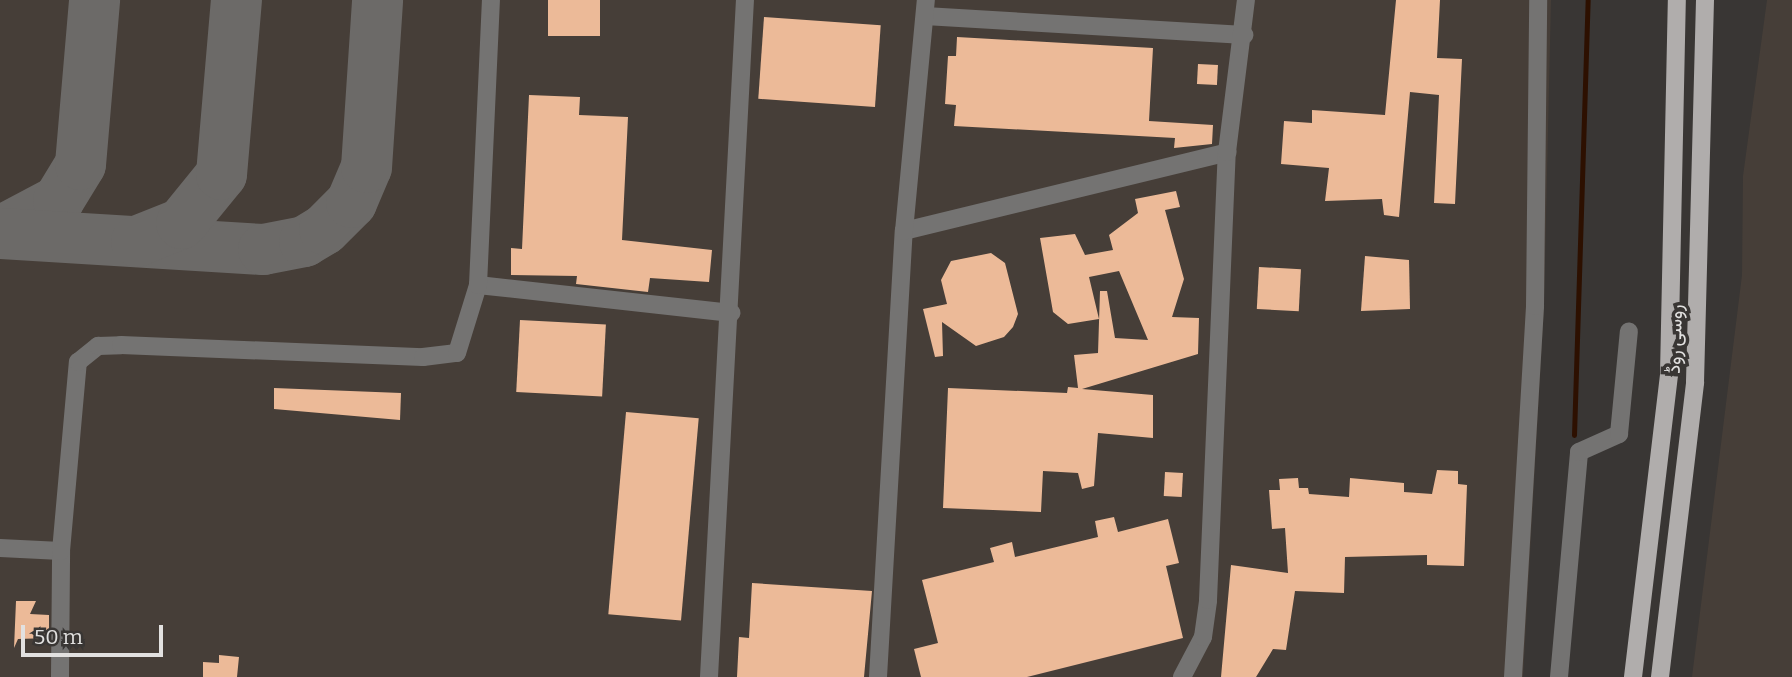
<!DOCTYPE html>
<meta charset="utf-8">
<style>
body{margin:0}
#map{position:relative;width:1792px;height:677px;overflow:hidden;background:#393634;font-family:Bitter,Vazirmatn,serif}
div>[style]{position:absolute}
.built>*{inset:0;background:#463e38}
.stream>*{height:5px;margin:-2.5px;padding:0 2.5px;transform-origin:2.5px;border-radius:2.5px;background:#2d1000}
.taxiway>*{height:51px;margin:-25.5px;padding:0 25.5px;transform-origin:25.5px;border-radius:25.5px;background:#6c6a68}
.building>*{inset:0;background:#ecba98;transform-origin:0 0}
.minor>*{height:18px;margin:-9px;padding:0 9px;transform-origin:9px;border-radius:9px;background:#747372}
.major>*{height:18px;margin:-9px;padding:0 9px;transform-origin:9px;border-radius:9px;background:#b0adac}
span{translate:-50% -50%;white-space:nowrap;text-align:center;line-height:1.15;-webkit-text-stroke:7px #393634;paint-order:stroke}
.street-label{font-size:19px;color:#e2e1e0}
.scale{position:absolute;left:21px;top:625px;width:142px;height:32px;box-sizing:border-box;border:4px solid #e2e1e0;border-top:0;padding-left:9px;font-size:21px;line-height:24px;white-space:nowrap;color:#e2e1e0;-webkit-text-stroke:5px #393634;paint-order:stroke}
</style>
<div id="map">
<div class="built">
<div style="clip-path:polygon(0 0,1551px 0,1544px 307px,1523px 677px,0 677px)"></div>
<div style="clip-path:polygon(1767px 0,1792px 0,1792px 677px,1692px 677px,1742px 275px,1743px 176px)"></div>
</div>
<div class="stream">
<div style="left:1574px;top:435px;width:435px;rotate:-88.2deg"></div>
</div>
<div class="taxiway">
<div style="left:0;top:231px;width:66px;rotate:-28.1deg"></div>
<div style="left:58px;top:200px;width:42px;rotate:-58.6deg"></div>
<div style="left:80px;top:164px;width:165px;rotate:-85.1deg"></div>
<div style="left:0;top:233px;width:263px;rotate:3.5deg"></div>
<div style="left:263px;top:249px;width:42px;rotate:-11deg"></div>
<div style="left:304px;top:241px;width:23px;rotate:-31deg"></div>
<div style="left:324px;top:229px;width:38px;rotate:-45deg"></div>
<div style="left:351px;top:202px;width:38px;rotate:-67deg"></div>
<div style="left:366px;top:167px;width:167px;rotate:-86.2deg"></div>
<div style="left:136px;top:241px;width:48px;rotate:-21.8deg"></div>
<div style="left:181px;top:223px;width:63px;rotate:-50.8deg"></div>
<div style="left:221px;top:174px;width:175px;rotate:-85.1deg"></div>
</div>
<div class="building">
<div style="left:548px;top:0;width:52px;height:36px"></div>
<div style="clip-path:polygon(1396px 0,1440px 0,1437px 58px,1462px 59px,1455px 204px,1434px 203px,1439px 95px,1410px 92px,1399px 217px,1384px 215px,1382px 199px,1325px 201px,1329px 168px,1281px 164px,1284px 121px,1312px 123px,1312px 110px,1385px 115px)"></div>
<div style="left:764px;top:17px;width:117px;height:82px;rotate:4deg"></div>
<div style="clip-path:polygon(957px 37px,1153px 48px,1149px 121px,1213px 125px,1212px 144px,1174px 148px,1175px 138px,954px 126px,956px 105px,945px 104px,948px 56px,956px 56px)"></div>
<div style="left:1198px;top:64px;width:20px;height:20px;rotate:3deg"></div>
<div style="clip-path:polygon(529px 95px,580px 97px,579px 115px,628px 117px,622px 240px,712px 250px,709px 282px,650px 278px,648px 292px,576px 284px,577px 276px,511px 275px,511px 248px,522px 249px)"></div>
<div style="clip-path:polygon(1176px 191px,1180px 207px,1165px 210px,1184px 279px,1172px 317px,1199px 318px,1198px 354px,1082px 389px,1153px 395px,1153px 438px,1098px 433px,1094px 486px,1082px 489px,1078px 473px,1043px 471px,1041px 512px,943px 508px,948px 388px,1067px 393px,1068px 387px,1078px 388px,1074px 355px,1098px 353px,1100px 291px,1107px 291px,1115px 338px,1148px 340px,1119px 271px,1089px 277px,1099px 319px,1068px 324px,1053px 312px,1040px 238px,1075px 234px,1085px 255px,1113px 250px,1109px 235px,1138px 213px,1135px 199px)"></div>
<div style="clip-path:polygon(991px 253px,1005px 263px,1018px 314px,1013px 327px,1004px 337px,976px 346px,942px 322px,943px 356px,935px 357px,923px 309px,947px 304px,941px 280px,951px 261px)"></div>
<div style="clip-path:polygon(1365px 256px,1409px 260px,1410px 309px,1361px 311px)"></div>
<div style="left:1259px;top:267px;width:42px;height:42px;rotate:3deg"></div>
<div style="left:520px;top:320px;width:86px;height:72px;rotate:3deg"></div>
<div style="clip-path:polygon(274px 388px,401px 393px,400px 420px,274px 409px)"></div>
<div style="left:626px;top:412px;width:73px;height:203px;rotate:5deg"></div>
<div style="clip-path:polygon(1437px 470px,1458px 471px,1458px 484px,1467px 485px,1464px 566px,1427px 565px,1427px 555px,1345px 557px,1344px 593px,1295px 591px,1286px 650px,1273px 649px,1256px 677px,1221px 677px,1231px 565px,1288px 573px,1285px 528px,1272px 529px,1269px 490px,1280px 490px,1279px 479px,1298px 478px,1299px 488px,1308px 488px,1309px 494px,1349px 497px,1350px 478px,1404px 483px,1404px 492px,1432px 494px)"></div>
<div style="left:1165px;top:472px;width:18px;height:24px;rotate:3deg"></div>
<div style="clip-path:polygon(1114px 517px,1118px 532px,1168px 519px,1179px 563px,1166px 566px,1183px 638px,1027px 677px,921px 677px,914px 649px,938px 643px,922px 580px,994px 562px,990px 548px,1012px 542px,1015px 557px,1098px 537px,1095px 521px)"></div>
<div style="clip-path:polygon(752px 583px,872px 591px,864px 677px,737px 677px,739px 637px,749px 638px)"></div>
<div style="clip-path:polygon(16px 601px,36px 601px,30px 614px,49px 615px,49px 638px,18px 639px,14px 648px)"></div>
<div style="clip-path:polygon(219px 655px,239px 657px,237px 677px,203px 677px,203px 662px,219px 663px)"></div>
</div>
<div class="minor">
<div style="left:925px;top:16px;width:320px;rotate:3.4deg"></div>
<div style="left:904px;top:231px;width:333px;rotate:-13.7deg"></div>
<div style="left:478px;top:285px;width:255px;rotate:6.3deg"></div>
<div style="left:0;top:548px;width:61px;rotate:2.8deg"></div>
<div style="left:60px;top:677px;width:126px;rotate:-89.5deg"></div>
<div style="left:61px;top:551px;width:190px;rotate:-84.9deg"></div>
<div style="left:78px;top:362px;width:26px;rotate:-39deg"></div>
<div style="left:98px;top:346px;width:23px;rotate:-2deg"></div>
<div style="left:121px;top:345px;width:302px;rotate:2.3deg"></div>
<div style="left:423px;top:357px;width:34px;rotate:-7deg"></div>
<div style="left:457px;top:353px;width:71px;rotate:-72.8deg"></div>
<div style="left:478px;top:285px;width:285px;rotate:-87.4deg"></div>
<div style="left:709px;top:677px;width:678px;rotate:-86.96deg"></div>
<div style="left:878px;top:677px;width:447px;rotate:-86.7deg"></div>
<div style="left:904px;top:231px;width:232px;rotate:-84.6deg"></div>
<div style="left:1182px;top:677px;width:45px;rotate:-62.3deg"></div>
<div style="left:1203px;top:637px;width:37px;rotate:-82deg"></div>
<div style="left:1208px;top:600px;width:448px;rotate:-87.6deg"></div>
<div style="left:1227px;top:152px;width:153px;rotate:-82.9deg"></div>
<div style="left:1513px;top:677px;width:372px;rotate:-86.6deg"></div>
<div style="left:1535px;top:306px;width:306px;rotate:-89.4deg"></div>
<div style="left:1559px;top:677px;width:226px;rotate:-84.9deg"></div>
<div style="left:1579px;top:452px;width:44px;rotate:-24.2deg"></div>
<div style="left:1619px;top:434px;width:103px;rotate:-84.5deg"></div>
</div>
<div class="major">
<div style="left:1633px;top:677px;width:305px;rotate:-83.2deg"></div>
<div style="left:1669px;top:374px;width:374px;rotate:-88.8deg"></div>
<div style="left:1660px;top:677px;width:297px;rotate:-83.2deg"></div>
<div style="left:1695px;top:382px;width:382px;rotate:-88.5deg"></div>
</div>
<div class="street-label">
<span style="left:1675px;top:339px;rotate:-88deg">روسی روڈ</span>
</div>
<div class="scale">50 m</div>
</div>
